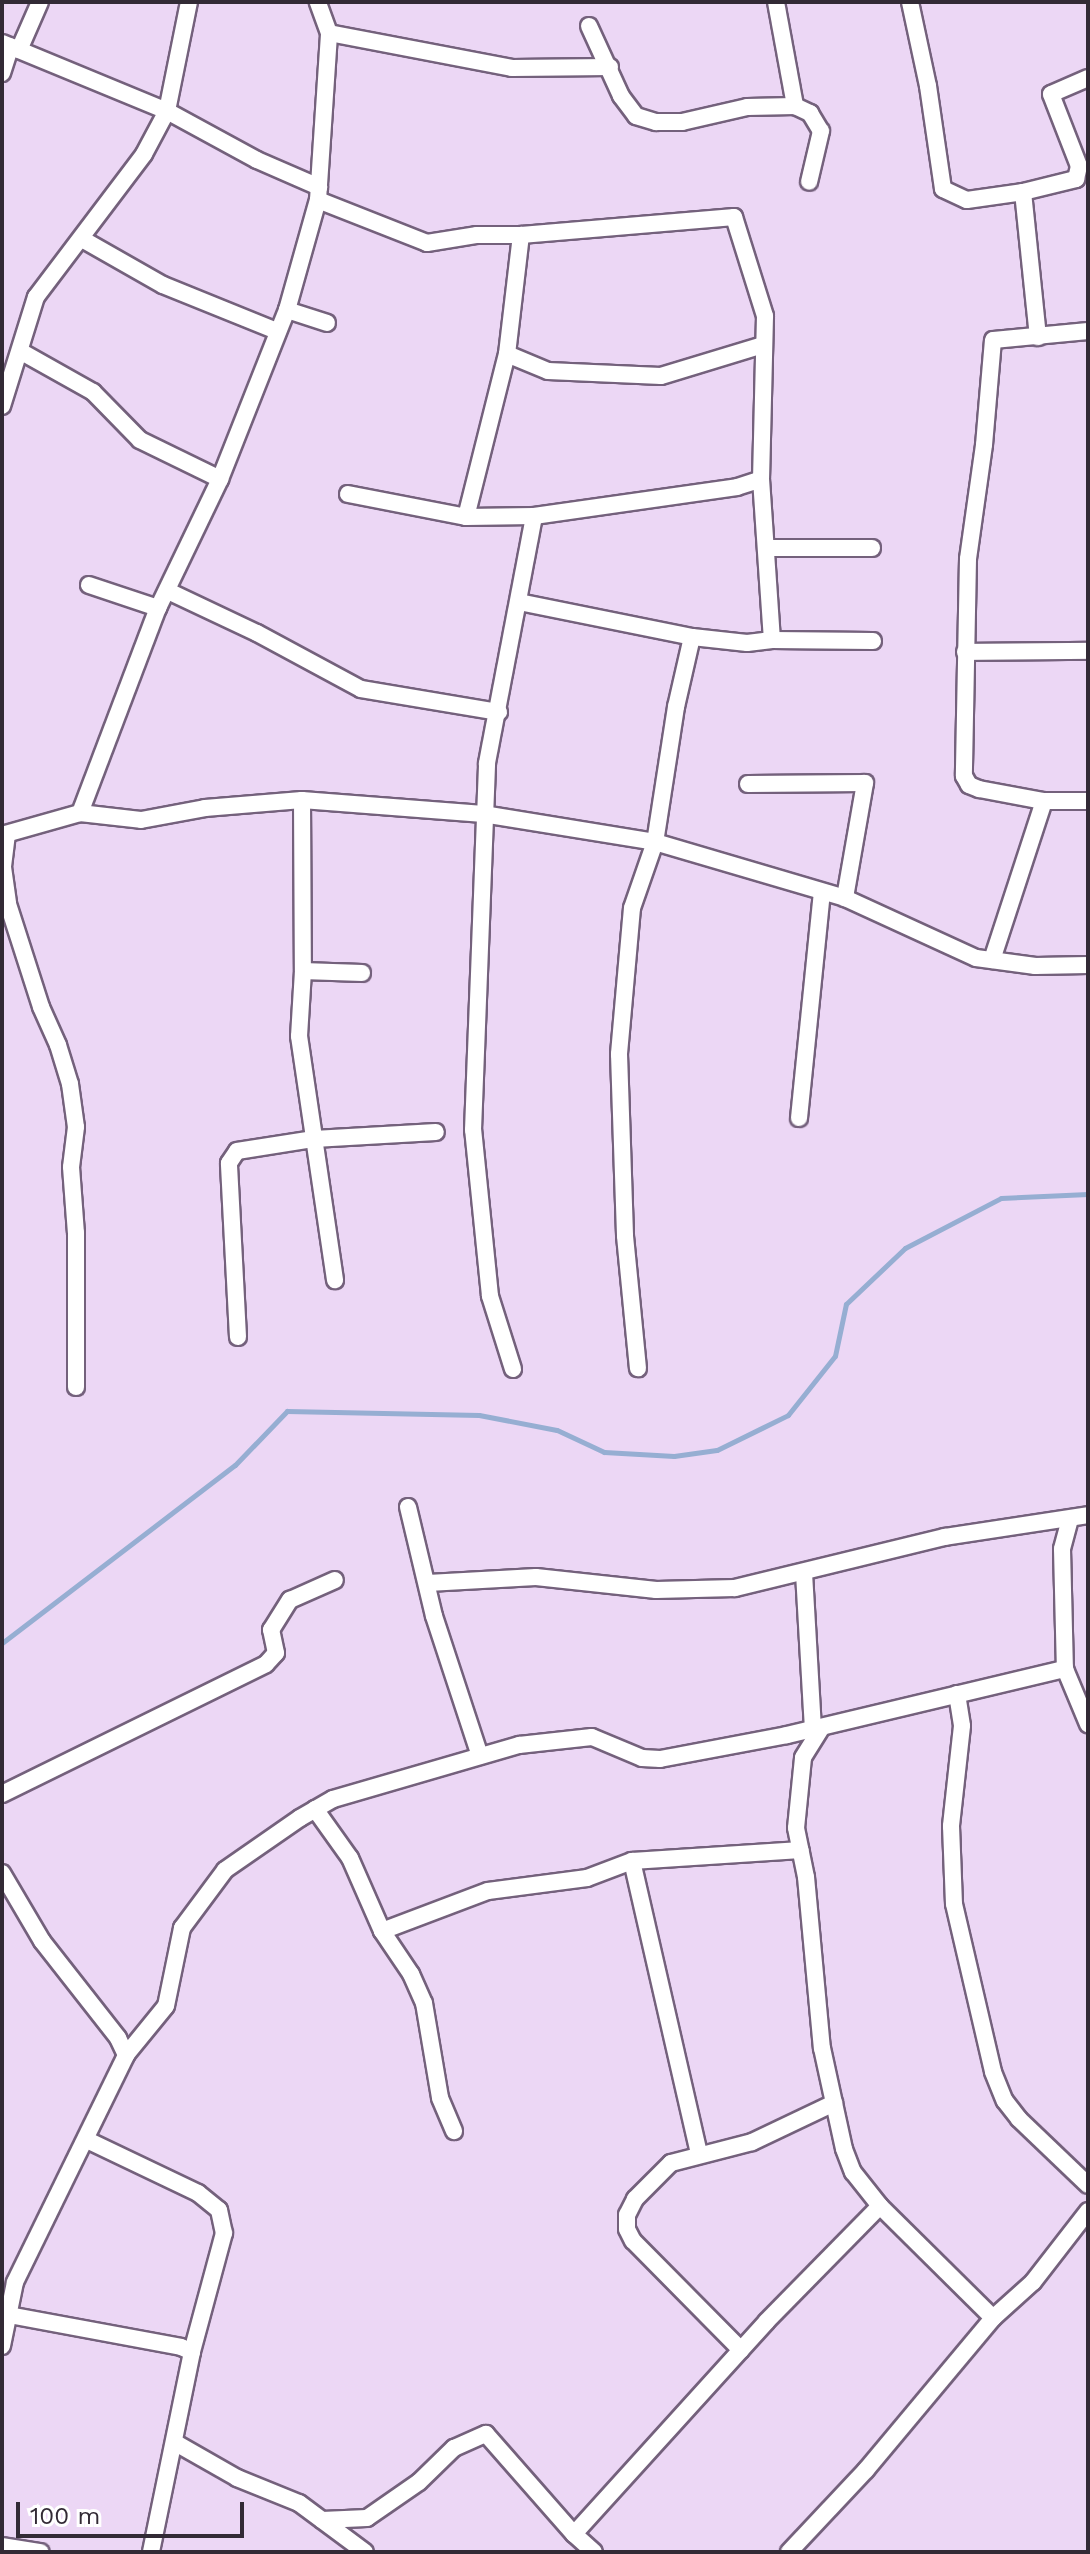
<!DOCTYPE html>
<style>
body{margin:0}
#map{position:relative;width:1090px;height:2554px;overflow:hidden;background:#ecd7f5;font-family:"Work Sans",sans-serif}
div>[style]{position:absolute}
.stream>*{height:5px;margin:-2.5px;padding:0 2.5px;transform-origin:2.5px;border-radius:2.5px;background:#96aed2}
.roads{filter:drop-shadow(2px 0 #74617c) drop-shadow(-2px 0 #74617c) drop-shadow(0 2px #74617c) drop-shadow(0 -2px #74617c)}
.minor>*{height:16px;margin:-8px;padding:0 8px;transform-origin:8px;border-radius:8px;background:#fff}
span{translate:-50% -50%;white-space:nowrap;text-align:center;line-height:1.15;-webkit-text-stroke:8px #fff;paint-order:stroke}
.frame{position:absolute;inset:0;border:4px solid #322a35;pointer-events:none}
.scale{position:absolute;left:16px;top:2502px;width:228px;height:36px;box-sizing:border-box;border:4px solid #322a35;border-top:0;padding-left:10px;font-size:24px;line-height:28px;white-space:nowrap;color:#322a35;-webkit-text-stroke:6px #fff;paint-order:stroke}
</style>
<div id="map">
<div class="stream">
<div style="left:2px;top:1643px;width:293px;rotate:-37.4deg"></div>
<div style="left:235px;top:1465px;width:75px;rotate:-46.1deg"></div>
<div style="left:287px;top:1411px;width:192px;rotate:1.2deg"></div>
<div style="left:479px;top:1415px;width:79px;rotate:10.9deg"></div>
<div style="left:557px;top:1430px;width:52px;rotate:25.1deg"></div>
<div style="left:604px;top:1452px;width:70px;rotate:3.3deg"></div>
<div style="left:674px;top:1456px;width:43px;rotate:-7.9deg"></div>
<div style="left:717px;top:1450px;width:79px;rotate:-26.2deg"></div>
<div style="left:788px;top:1415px;width:75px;rotate:-51.5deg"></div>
<div style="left:835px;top:1356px;width:53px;rotate:-78.1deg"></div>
<div style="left:846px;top:1304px;width:81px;rotate:-43.5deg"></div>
<div style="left:905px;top:1248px;width:108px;rotate:-27.5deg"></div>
<div style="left:1001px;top:1198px;width:87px;rotate:-2.6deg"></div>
</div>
<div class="roads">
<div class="minor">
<div style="left:776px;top:2px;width:106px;rotate:79.6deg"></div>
<div style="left:910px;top:2px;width:86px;rotate:77.9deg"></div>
<div style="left:928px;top:86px;width:104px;rotate:81.7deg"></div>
<div style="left:943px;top:189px;width:26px;rotate:25deg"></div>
<div style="left:967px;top:200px;width:57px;rotate:-8.1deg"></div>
<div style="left:1023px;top:192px;width:55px;rotate:-13.8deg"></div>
<div style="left:1076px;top:179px;width:13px;rotate:-77deg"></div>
<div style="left:1079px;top:166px;width:77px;rotate:-111.3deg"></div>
<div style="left:1051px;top:94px;width:40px;rotate:-23.4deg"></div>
<div style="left:589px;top:26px;width:77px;rotate:65.4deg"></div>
<div style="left:621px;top:96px;width:25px;rotate:53deg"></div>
<div style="left:636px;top:116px;width:21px;rotate:17deg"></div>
<div style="left:656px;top:122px;width:26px"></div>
<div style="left:682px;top:122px;width:67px;rotate:-13deg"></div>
<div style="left:747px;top:107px;width:48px;rotate:-1.2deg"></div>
<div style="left:795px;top:106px;width:17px;rotate:25deg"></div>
<div style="left:810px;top:113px;width:21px;rotate:59deg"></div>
<div style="left:821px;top:131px;width:52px;rotate:103.2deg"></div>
<div style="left:329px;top:33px;width:186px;rotate:10.8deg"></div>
<div style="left:512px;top:68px;width:98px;rotate:-0.6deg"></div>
<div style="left:2px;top:43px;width:178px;rotate:22.4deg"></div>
<div style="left:167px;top:111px;width:102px;rotate:28.6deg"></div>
<div style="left:257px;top:160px;width:68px;rotate:23.5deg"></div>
<div style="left:19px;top:50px;width:52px;rotate:-66.4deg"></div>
<div style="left:2px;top:73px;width:28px;rotate:-72deg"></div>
<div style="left:1023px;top:192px;width:146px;rotate:84.1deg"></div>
<div style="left:318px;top:200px;width:117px;rotate:21.5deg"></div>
<div style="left:427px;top:243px;width:51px;rotate:-9.1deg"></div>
<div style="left:477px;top:235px;width:44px"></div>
<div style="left:521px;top:235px;width:214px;rotate:-4.8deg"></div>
<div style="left:734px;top:217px;width:104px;rotate:72.6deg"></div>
<div style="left:765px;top:316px;width:163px;rotate:91.4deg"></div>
<div style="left:761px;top:479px;width:161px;rotate:86.1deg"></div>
<div style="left:772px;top:640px;width:25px;rotate:173deg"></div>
<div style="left:747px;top:643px;width:55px;rotate:-173.8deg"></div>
<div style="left:692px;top:637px;width:72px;rotate:102.9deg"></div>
<div style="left:676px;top:707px;width:137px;rotate:98.8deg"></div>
<div style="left:655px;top:842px;width:198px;rotate:16.4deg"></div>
<div style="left:845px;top:898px;width:144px;rotate:24.6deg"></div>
<div style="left:976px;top:958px;width:60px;rotate:7.7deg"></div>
<div style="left:1035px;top:966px;width:53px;rotate:-1.1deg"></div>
<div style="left:82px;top:239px;width:93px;rotate:29.6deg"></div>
<div style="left:163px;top:285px;width:123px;rotate:22deg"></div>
<div style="left:287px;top:310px;width:42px;rotate:18deg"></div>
<div style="left:1088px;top:331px;width:95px;rotate:174.6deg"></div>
<div style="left:993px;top:340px;width:105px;rotate:94.9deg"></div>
<div style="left:984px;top:445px;width:115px;rotate:98deg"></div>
<div style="left:968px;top:559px;width:217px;rotate:91.1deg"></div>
<div style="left:964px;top:776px;width:10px;rotate:61deg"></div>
<div style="left:969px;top:785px;width:11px;rotate:22deg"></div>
<div style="left:979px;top:789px;width:66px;rotate:10.5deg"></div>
<div style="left:1044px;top:801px;width:44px"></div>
<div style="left:20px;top:351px;width:84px;rotate:29.3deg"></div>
<div style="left:93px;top:392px;width:67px;rotate:45.6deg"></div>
<div style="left:140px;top:440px;width:89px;rotate:26deg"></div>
<div style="left:507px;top:354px;width:44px;rotate:22.5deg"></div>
<div style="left:548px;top:371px;width:113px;rotate:2.5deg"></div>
<div style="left:661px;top:376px;width:107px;rotate:-16.9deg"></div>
<div style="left:2px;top:406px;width:114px;rotate:-72.7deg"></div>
<div style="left:36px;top:297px;width:179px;rotate:-52.9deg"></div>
<div style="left:144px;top:154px;width:49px;rotate:-61.9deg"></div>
<div style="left:167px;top:111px;width:111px;rotate:-78.6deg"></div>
<div style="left:348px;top:494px;width:120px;rotate:11deg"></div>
<div style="left:466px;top:517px;width:68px;rotate:-0.8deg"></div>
<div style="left:534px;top:516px;width:205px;rotate:-8.1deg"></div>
<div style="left:737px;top:487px;width:25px;rotate:-18deg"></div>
<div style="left:466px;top:517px;width:168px;rotate:-75.9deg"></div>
<div style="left:507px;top:354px;width:120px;rotate:-83.3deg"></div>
<div style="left:766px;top:548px;width:106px"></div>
<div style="left:89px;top:585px;width:73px;rotate:18.4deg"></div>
<div style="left:168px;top:591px;width:98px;rotate:25.3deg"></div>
<div style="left:257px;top:633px;width:118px;rotate:28.3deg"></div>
<div style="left:361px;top:689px;width:140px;rotate:9.5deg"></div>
<div style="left:519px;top:602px;width:177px;rotate:11.4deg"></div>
<div style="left:772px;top:640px;width:101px;rotate:0.6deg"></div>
<div style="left:965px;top:652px;width:123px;rotate:-0.5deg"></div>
<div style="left:748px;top:784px;width:117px;rotate:-0.5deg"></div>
<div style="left:865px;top:783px;width:117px;rotate:99.9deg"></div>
<div style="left:302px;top:800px;width:171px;rotate:89.7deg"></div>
<div style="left:303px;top:971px;width:65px;rotate:93.5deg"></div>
<div style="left:299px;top:1036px;width:247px;rotate:81.6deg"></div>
<div style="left:80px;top:813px;width:219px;rotate:-69.2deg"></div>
<div style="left:158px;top:608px;width:143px;rotate:-64.3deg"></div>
<div style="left:220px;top:479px;width:182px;rotate:-68.4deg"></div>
<div style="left:287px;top:310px;width:114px;rotate:-74.3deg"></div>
<div style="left:318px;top:200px;width:167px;rotate:-86.2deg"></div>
<div style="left:329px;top:33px;width:33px;rotate:-110deg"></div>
<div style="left:7px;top:834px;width:33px;rotate:97deg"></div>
<div style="left:3px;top:867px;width:37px;rotate:82deg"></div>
<div style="left:8px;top:904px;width:108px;rotate:72.2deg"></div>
<div style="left:41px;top:1007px;width:42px;rotate:65.9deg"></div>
<div style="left:58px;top:1045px;width:41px;rotate:72.9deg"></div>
<div style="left:70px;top:1084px;width:43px;rotate:82.1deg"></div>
<div style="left:76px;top:1127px;width:40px;rotate:97.1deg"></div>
<div style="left:71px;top:1167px;width:66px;rotate:85.7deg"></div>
<div style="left:76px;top:1233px;width:154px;rotate:90deg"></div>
<div style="left:2px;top:835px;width:81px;rotate:-15.8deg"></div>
<div style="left:80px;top:813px;width:61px;rotate:6.5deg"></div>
<div style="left:141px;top:820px;width:65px;rotate:-10.6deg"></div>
<div style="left:205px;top:808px;width:97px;rotate:-4.7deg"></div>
<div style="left:302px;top:800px;width:182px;rotate:4.4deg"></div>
<div style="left:483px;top:814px;width:174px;rotate:9.2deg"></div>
<div style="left:655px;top:842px;width:70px;rotate:109.2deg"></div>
<div style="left:632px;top:908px;width:147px;rotate:95.1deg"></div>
<div style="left:619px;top:1054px;width:182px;rotate:88.1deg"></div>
<div style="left:625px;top:1236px;width:133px;rotate:84.4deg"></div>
<div style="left:992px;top:960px;width:167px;rotate:-71.9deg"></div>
<div style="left:303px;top:971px;width:59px;rotate:1.9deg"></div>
<div style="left:799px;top:1118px;width:227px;rotate:-84.2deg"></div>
<div style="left:238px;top:1337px;width:174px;rotate:-93deg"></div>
<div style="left:229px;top:1163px;width:14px;rotate:-56deg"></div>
<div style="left:237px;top:1151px;width:78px;rotate:-8.9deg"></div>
<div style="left:314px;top:1139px;width:122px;rotate:-3.3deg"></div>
<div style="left:513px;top:1369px;width:77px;rotate:-107.5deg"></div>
<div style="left:490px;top:1296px;width:167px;rotate:-95.8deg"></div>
<div style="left:473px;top:1130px;width:367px;rotate:-87.8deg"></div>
<div style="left:487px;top:763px;width:251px;rotate:-79.2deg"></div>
<div style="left:408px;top:1507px;width:112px;rotate:76.6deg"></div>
<div style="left:434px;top:1616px;width:147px;rotate:71.8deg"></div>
<div style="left:1070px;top:1519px;width:31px;rotate:105deg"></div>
<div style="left:1062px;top:1549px;width:120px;rotate:88.6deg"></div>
<div style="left:1065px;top:1669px;width:60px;rotate:67.3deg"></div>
<div style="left:804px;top:1573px;width:156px;rotate:86.7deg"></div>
<div style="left:428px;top:1583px;width:108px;rotate:-3.2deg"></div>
<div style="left:536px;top:1577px;width:121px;rotate:6.2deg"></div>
<div style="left:656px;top:1590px;width:79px;rotate:-1.5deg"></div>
<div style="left:735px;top:1588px;width:216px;rotate:-13.7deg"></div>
<div style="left:945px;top:1537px;width:145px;rotate:-8.7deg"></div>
<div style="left:957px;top:1694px;width:32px;rotate:81deg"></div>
<div style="left:962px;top:1726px;width:101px;rotate:96.3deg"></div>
<div style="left:951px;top:1826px;width:78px;rotate:87.8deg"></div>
<div style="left:954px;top:1904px;width:172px;rotate:76.9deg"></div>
<div style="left:993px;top:2072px;width:31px;rotate:68deg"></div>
<div style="left:1005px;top:2101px;width:23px;rotate:52deg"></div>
<div style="left:1019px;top:2119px;width:95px;rotate:43.7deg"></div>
<div style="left:822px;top:1727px;width:36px;rotate:122deg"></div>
<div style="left:803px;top:1758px;width:70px;rotate:95.7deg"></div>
<div style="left:796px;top:1828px;width:50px;rotate:78.5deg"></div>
<div style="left:806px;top:1877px;width:172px;rotate:84.7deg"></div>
<div style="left:822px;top:2048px;width:103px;rotate:77.7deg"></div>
<div style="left:844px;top:2149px;width:25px;rotate:69deg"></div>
<div style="left:853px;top:2172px;width:43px;rotate:51.5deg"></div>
<div style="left:880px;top:2206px;width:159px;rotate:44.7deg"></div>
<div style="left:2px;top:1794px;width:294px;rotate:-26.2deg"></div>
<div style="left:266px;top:1664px;width:15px;rotate:-48deg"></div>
<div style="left:276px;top:1653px;width:24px;rotate:-102deg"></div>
<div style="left:271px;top:1630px;width:36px;rotate:-58deg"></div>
<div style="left:290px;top:1600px;width:49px;rotate:-24deg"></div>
<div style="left:315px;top:1809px;width:60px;rotate:54.5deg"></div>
<div style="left:350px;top:1858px;width:80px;rotate:66.3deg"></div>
<div style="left:382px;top:1931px;width:52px;rotate:56deg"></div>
<div style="left:411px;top:1974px;width:32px;rotate:66deg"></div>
<div style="left:424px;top:2003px;width:96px;rotate:80.4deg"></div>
<div style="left:440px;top:2098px;width:36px;rotate:67deg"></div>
<div style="left:632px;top:1861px;width:301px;rotate:77.1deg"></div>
<div style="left:2px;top:1873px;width:79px;rotate:59.5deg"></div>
<div style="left:42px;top:1941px;width:123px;rotate:51.9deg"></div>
<div style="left:118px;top:2038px;width:19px;rotate:65deg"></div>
<div style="left:382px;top:1931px;width:113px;rotate:-20.7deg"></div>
<div style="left:488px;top:1891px;width:100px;rotate:-7.5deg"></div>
<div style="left:587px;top:1878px;width:48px;rotate:-20.7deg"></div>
<div style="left:632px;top:1861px;width:169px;rotate:-3.7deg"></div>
<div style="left:87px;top:2140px;width:123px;rotate:25.5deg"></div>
<div style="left:198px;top:2193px;width:27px;rotate:39deg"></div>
<div style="left:219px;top:2210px;width:24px;rotate:78deg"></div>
<div style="left:224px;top:2233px;width:123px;rotate:105.1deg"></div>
<div style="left:9px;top:2315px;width:175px;rotate:10.5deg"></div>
<div style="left:181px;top:2347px;width:12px;rotate:24deg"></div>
<div style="left:192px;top:2352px;width:204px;rotate:101.6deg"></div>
<div style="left:2px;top:2346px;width:65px;rotate:-78.5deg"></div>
<div style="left:15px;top:2282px;width:253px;rotate:-63.9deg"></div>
<div style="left:126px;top:2055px;width:63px;rotate:-50.8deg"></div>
<div style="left:166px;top:2006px;width:80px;rotate:-78.4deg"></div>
<div style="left:182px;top:1928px;width:72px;rotate:-53.4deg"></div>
<div style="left:225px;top:1870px;width:91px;rotate:-34.7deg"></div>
<div style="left:300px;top:1818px;width:38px;rotate:-30deg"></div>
<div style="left:333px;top:1799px;width:194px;rotate:-16.2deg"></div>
<div style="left:519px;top:1745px;width:73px;rotate:-6.3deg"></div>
<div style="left:592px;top:1737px;width:54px;rotate:22.8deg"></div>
<div style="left:642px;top:1758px;width:18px;rotate:3deg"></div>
<div style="left:660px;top:1759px;width:129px;rotate:-10.7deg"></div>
<div style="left:787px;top:1735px;width:286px;rotate:-13.4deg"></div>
<div style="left:741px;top:2350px;width:153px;rotate:-134.7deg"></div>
<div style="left:633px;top:2241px;width:13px;rotate:-117deg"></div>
<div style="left:627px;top:2229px;width:14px;rotate:-90deg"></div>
<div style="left:627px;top:2215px;width:18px;rotate:-63deg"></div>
<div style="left:635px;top:2199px;width:51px;rotate:-45deg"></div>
<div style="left:671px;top:2163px;width:84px;rotate:-14.5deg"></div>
<div style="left:752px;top:2142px;width:91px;rotate:-25.4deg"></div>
<div style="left:174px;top:2442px;width:73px;rotate:29.7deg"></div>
<div style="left:237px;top:2478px;width:67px;rotate:22deg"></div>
<div style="left:299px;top:2503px;width:82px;rotate:36.6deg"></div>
<div style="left:322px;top:2520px;width:45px;rotate:-2.5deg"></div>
<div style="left:367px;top:2518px;width:63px;rotate:-34.7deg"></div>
<div style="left:419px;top:2482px;width:49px;rotate:-44.2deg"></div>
<div style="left:454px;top:2448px;width:35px;rotate:-24deg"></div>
<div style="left:486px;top:2434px;width:133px;rotate:48.7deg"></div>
<div style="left:2px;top:2546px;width:39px;rotate:9deg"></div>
<div style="left:594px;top:2552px;width:27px;rotate:-138deg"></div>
<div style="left:574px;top:2534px;width:287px;rotate:-47.8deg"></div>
<div style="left:767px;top:2321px;width:161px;rotate:-45.5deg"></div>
<div style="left:789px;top:2552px;width:112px;rotate:-46.8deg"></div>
<div style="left:866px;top:2470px;width:198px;rotate:-50.1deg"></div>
<div style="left:993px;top:2318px;width:54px;rotate:-42deg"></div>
<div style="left:1033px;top:2282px;width:90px;rotate:-52.2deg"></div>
</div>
</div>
<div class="frame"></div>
<div class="scale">100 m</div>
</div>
